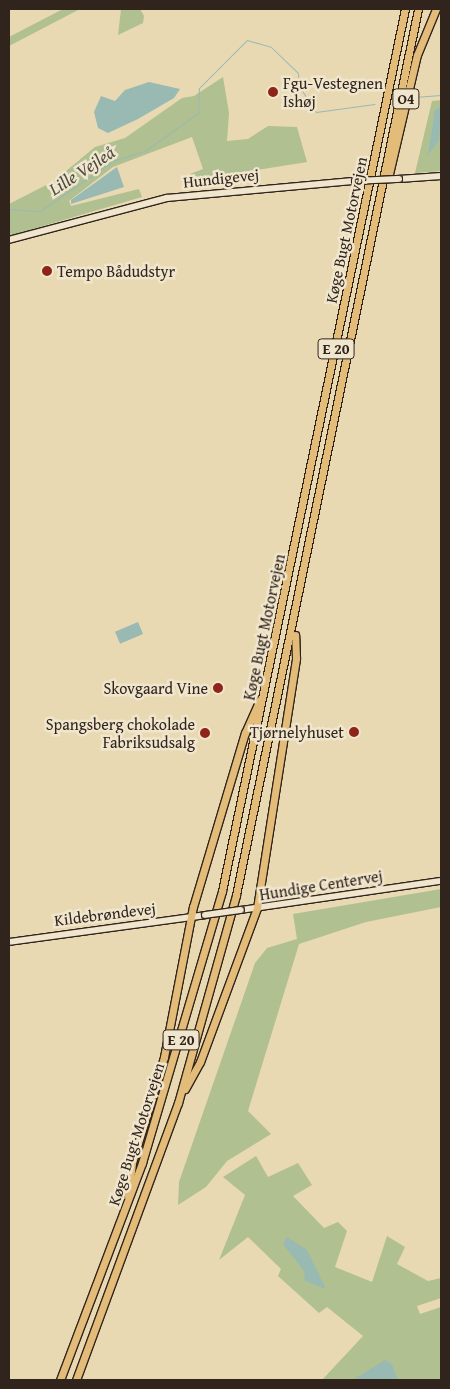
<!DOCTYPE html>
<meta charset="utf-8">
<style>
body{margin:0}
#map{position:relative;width:450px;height:1389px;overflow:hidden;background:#e8d9b2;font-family:"Gentium Book Plus",serif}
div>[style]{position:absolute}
.green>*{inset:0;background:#b0c090}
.water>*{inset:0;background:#99b9b3;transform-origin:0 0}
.stream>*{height:1px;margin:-0.5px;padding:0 0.5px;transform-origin:0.5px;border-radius:0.5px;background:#99b9b3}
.roads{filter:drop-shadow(1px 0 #31241c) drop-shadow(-1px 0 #31241c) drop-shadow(0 1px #31241c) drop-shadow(0 -1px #31241c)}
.secondary>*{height:5.5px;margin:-2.75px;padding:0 2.75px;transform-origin:2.75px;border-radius:2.75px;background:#f0e6cd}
.highway>*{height:7px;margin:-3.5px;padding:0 3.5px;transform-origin:3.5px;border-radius:3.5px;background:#e4bc79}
.bridges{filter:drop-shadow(1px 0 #31241c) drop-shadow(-1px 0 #31241c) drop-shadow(0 1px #31241c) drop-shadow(0 -1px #31241c)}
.secondary-bridge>*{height:5.5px;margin:-2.75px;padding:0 2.75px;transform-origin:2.75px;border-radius:2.75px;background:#f0e6cd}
.dots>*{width:14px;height:14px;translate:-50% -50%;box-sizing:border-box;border:2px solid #f0e6cd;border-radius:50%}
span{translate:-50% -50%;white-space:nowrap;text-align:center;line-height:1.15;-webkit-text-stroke:5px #f0e6cd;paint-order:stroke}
.shield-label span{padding:1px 4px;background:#f0e6cd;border:1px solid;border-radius:4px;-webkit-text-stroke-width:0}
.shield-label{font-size:15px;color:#31241c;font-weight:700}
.poi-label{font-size:16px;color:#31241c}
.left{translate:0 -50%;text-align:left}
.right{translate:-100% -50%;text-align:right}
.street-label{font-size:16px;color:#31241c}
.water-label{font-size:18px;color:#4b4942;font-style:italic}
.frame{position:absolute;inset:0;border:10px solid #31241c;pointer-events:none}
</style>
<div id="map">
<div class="green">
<div style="clip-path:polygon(63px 9px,80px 9px,9px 46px,9px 37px)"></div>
<div style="clip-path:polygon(121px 9px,140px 9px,144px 16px,143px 23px,118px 35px)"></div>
<div style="clip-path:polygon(223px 77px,229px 113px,227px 141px,248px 139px,268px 126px,297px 127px,307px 162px,194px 180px,190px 174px,203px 169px,192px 137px,113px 167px,69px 201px,71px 206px,139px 189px,142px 197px,9px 236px,9px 204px,54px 181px,95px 147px,125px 138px,182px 98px,194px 96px)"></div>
<div style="clip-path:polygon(441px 100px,441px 171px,415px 173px,432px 101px)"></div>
<div style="clip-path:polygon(441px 889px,441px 907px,366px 922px,299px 944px,248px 1111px,271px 1134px,227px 1161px,206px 1187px,178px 1205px,179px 1182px,255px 963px,267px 948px,297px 939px,293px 914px)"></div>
<div style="clip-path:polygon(256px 1156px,268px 1177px,298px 1163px,312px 1185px,293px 1196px,324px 1228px,338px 1222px,347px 1231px,335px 1267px,372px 1282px,387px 1236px,405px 1247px,397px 1264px,428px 1281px,441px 1278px,441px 1298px,417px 1306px,420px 1314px,441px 1307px,441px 1380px,322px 1380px,363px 1336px,327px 1307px,319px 1313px,278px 1276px,281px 1269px,248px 1237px,219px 1260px,245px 1195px,223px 1177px)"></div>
</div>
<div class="water">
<div style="clip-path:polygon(149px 82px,180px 89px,174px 98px,138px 119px,108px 133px,98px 128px,94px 112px,101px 96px,115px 101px,125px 90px)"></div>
<div style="clip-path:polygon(441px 107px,439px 140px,428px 155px,435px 110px)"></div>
<div style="clip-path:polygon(117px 167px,124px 187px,71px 204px,71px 200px)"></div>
<div style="left:138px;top:622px;width:13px;height:25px;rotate:67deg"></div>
<div style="clip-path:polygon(287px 1237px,307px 1250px,326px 1289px,305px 1281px,304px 1271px,283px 1244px)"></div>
<div style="clip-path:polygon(385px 1360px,392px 1364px,398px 1380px,353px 1380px)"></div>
</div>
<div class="stream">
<div style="left:414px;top:97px;width:27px;rotate:-4deg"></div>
<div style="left:9px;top:209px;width:31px;rotate:4deg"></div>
<div style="left:40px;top:211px;width:88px;rotate:-34.4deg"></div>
<div style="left:113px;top:161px;width:35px;rotate:-18deg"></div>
<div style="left:146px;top:150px;width:64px;rotate:-35.4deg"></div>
<div style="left:198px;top:113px;width:25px;rotate:-88deg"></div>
<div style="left:199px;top:88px;width:68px;rotate:-45deg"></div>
<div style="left:247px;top:40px;width:25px;rotate:16deg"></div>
<div style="left:271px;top:47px;width:37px;rotate:44deg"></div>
<div style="left:298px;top:73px;width:13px;rotate:86deg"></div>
<div style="left:299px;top:86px;width:31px;rotate:57deg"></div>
<div style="left:316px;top:112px;width:59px;rotate:-7.9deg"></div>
</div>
<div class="roads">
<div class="secondary">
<div style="left:399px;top:179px;width:42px;rotate:-4.1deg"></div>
<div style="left:9px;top:240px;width:163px;rotate:-14.9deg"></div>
<div style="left:167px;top:198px;width:189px;rotate:-5.2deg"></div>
<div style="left:241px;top:910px;width:202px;rotate:-8.3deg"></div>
<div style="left:9px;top:942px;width:198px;rotate:-7.8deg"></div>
</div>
<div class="highway">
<div style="left:389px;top:174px;width:122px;rotate:-76.8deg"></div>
<div style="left:417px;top:55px;width:50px;rotate:-67.6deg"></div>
<div style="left:185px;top:1089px;width:31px;rotate:-61deg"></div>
<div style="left:200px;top:1062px;width:164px;rotate:-69.7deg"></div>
<div style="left:257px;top:908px;width:253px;rotate:-81.1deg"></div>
<div style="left:296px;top:658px;width:23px;rotate:-92deg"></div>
<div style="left:128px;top:1196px;width:33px;rotate:-83deg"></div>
<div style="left:132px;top:1163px;width:111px;rotate:-73.2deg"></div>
<div style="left:164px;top:1057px;width:153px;rotate:-79.1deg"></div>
<div style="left:193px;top:907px;width:182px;rotate:-73.4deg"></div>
<div style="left:245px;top:733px;width:36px;rotate:-66deg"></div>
<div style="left:60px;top:1380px;width:232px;rotate:-69.3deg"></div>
<div style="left:142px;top:1163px;width:284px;rotate:-73.6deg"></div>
<div style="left:222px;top:891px;width:901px;rotate:-78.28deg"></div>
<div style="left:76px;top:1380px;width:295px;rotate:-69.8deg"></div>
<div style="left:178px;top:1103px;width:216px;rotate:-74.4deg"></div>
<div style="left:236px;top:895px;width:904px;rotate:-78.39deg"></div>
</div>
</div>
<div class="bridges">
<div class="secondary-bridge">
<div style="left:355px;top:181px;width:44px;rotate:-2.6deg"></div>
<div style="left:205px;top:915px;width:36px;rotate:-8deg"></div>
</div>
</div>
<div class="dots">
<div style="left:273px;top:92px;background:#8f2418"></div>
<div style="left:47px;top:271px;background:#8f2418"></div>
<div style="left:218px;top:688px;background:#8f2418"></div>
<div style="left:354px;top:732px;background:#8f2418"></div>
<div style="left:205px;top:733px;background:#8f2418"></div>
</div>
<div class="shield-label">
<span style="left:406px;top:99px">O4</span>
<span style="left:336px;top:349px">E 20</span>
<span style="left:181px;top:1040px">E 20</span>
</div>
<div class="poi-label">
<span class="left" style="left:283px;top:92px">Fgu-Vestegnen<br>Ishøj</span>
<span class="left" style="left:57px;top:271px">Tempo Bådudstyr</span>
<span class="right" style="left:208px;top:688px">Skovgaard Vine</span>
<span class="right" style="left:195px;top:733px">Spangsberg chokolade<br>Fabriksudsalg</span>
<span class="right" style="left:344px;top:732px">Tjørnelyhuset</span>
</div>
<div class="street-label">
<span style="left:221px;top:178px;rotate:-6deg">Hundigevej</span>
<span style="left:346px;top:230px;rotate:-78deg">Køge Bugt Motorvejen</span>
<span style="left:264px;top:627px;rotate:-78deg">Køge Bugt Motorvejen</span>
<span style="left:321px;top:885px;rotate:-9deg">Hundige Centervej</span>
<span style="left:105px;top:914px;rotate:-7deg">Kildebrøndevej</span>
<span style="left:136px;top:1134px;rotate:-72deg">Køge Bugt Motorvejen</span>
</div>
<div class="water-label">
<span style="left:82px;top:171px;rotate:-33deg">Lille Vejleå</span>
</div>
<div class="frame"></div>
</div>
